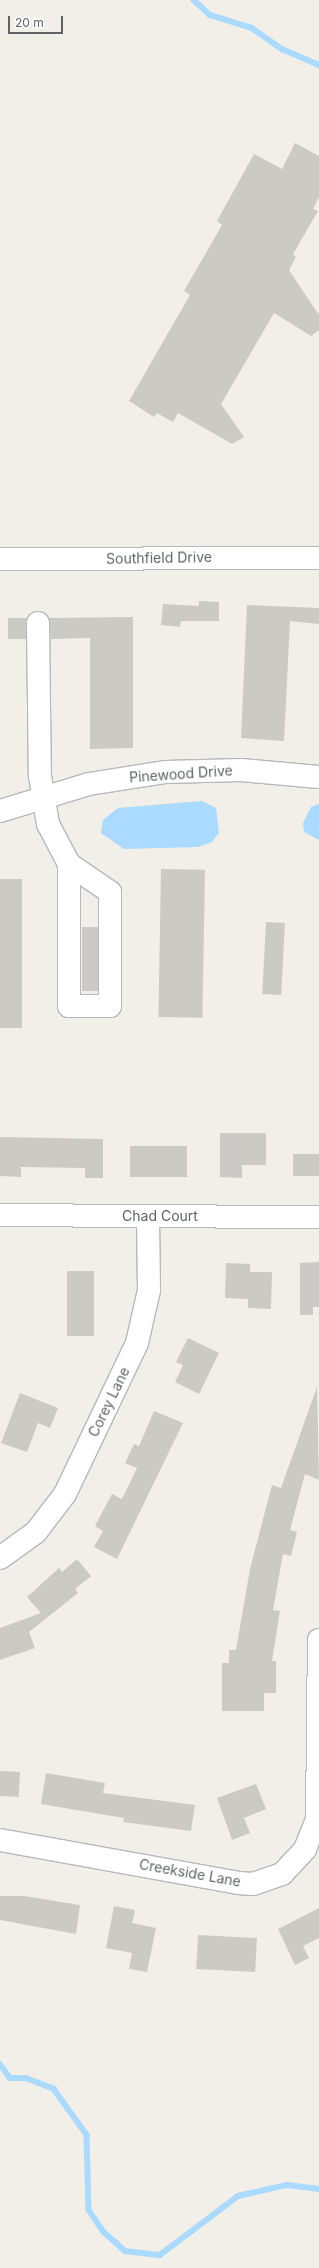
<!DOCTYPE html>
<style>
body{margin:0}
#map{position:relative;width:319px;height:2268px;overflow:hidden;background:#f1efe8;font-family:Inter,sans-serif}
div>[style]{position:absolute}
.water>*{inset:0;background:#aadaff}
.stream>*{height:5.5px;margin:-2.75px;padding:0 2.75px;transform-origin:2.75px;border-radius:2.75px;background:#aadaff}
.building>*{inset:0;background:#cccac5;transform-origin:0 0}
.roads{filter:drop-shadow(1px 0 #b5b8bc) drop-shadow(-1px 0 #b5b8bc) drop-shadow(0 1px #b5b8bc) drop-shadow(0 -1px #b5b8bc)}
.minor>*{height:22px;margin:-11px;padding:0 11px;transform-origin:11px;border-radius:11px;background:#fff}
span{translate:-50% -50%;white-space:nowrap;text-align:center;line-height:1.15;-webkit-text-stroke:3px #fff;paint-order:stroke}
.street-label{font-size:14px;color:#5f6368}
.scale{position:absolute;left:8px;top:16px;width:55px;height:18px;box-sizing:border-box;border:2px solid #5f6368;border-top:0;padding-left:5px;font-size:12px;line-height:14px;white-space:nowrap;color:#5f6368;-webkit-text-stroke:3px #fff;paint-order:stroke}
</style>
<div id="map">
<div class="water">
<div style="clip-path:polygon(202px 801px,216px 808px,219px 833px,212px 842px,198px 847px,124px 849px,101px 833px,103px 820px,118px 808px)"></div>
<div style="clip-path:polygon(319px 804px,319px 840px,304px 832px,303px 823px,311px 807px)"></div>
</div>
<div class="stream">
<div style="left:194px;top:0;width:22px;rotate:43deg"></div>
<div style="left:210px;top:15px;width:44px;rotate:17.2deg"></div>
<div style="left:252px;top:28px;width:37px;rotate:35deg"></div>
<div style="left:282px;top:49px;width:40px;rotate:23.4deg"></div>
<div style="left:0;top:2064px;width:17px;rotate:54deg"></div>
<div style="left:10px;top:2078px;width:16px"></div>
<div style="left:26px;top:2078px;width:30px;rotate:21deg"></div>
<div style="left:54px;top:2089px;width:57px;rotate:54.3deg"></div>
<div style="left:87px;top:2135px;width:75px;rotate:88.5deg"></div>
<div style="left:89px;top:2210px;width:25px;rotate:56deg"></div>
<div style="left:103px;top:2231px;width:30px;rotate:42deg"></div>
<div style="left:125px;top:2251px;width:35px;rotate:7deg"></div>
<div style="left:160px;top:2255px;width:98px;rotate:-37.1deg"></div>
<div style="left:238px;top:2196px;width:50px;rotate:-12.7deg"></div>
<div style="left:287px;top:2185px;width:32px;rotate:7deg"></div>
</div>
<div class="building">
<div style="clip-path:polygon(295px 143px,319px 156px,319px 197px,313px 209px,318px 211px,293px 254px,296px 257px,289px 270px,319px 315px,319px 330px,311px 336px,274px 313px,221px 404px,244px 437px,232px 444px,178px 413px,173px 422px,157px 413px,154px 417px,129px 401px,190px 295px,184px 291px,222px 225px,217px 221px,254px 154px,282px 169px)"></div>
<div style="clip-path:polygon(199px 601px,219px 602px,219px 621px,181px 621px,180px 627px,161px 625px,163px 604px,199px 606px)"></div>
<div style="clip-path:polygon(247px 605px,319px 608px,319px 624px,290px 621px,284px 741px,241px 738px)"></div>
<div style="clip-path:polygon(133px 617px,133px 748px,90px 749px,90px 638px,51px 639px,49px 618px)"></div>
<div style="left:8px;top:618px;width:19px;height:21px"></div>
<div style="left:161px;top:869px;width:44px;height:148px;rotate:1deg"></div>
<div style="left:0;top:879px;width:22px;height:149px"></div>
<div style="left:266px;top:922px;width:19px;height:72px;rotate:3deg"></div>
<div style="left:82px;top:927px;width:16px;height:64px"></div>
<div style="clip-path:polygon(220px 1133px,266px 1133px,266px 1165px,242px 1165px,242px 1178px,220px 1177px)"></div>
<div style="clip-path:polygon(0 1137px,103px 1139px,103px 1178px,85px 1178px,85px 1168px,21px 1167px,21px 1177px,0 1176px)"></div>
<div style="left:130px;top:1146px;width:57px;height:31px"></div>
<div style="left:293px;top:1154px;width:26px;height:22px"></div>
<div style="clip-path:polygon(319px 1262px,319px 1307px,313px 1307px,313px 1315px,300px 1315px,300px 1263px)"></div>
<div style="clip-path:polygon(226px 1263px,250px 1264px,250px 1272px,272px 1272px,271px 1309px,248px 1308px,248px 1299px,225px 1298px)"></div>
<div style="left:67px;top:1271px;width:27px;height:65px"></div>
<div style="clip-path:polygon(188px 1338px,219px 1353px,199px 1394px,175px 1382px,183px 1365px,176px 1362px)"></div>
<div style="clip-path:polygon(317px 1387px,319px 1480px,305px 1474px,290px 1530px,297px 1532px,291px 1556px,283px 1554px,273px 1610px,280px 1611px,272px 1661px,276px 1661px,276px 1693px,264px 1693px,264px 1711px,222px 1711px,222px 1663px,229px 1663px,229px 1650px,236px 1650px,250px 1569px,272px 1485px,281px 1488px)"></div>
<div style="clip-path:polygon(20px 1393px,58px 1408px,50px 1428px,38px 1423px,27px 1452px,1px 1443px)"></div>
<div style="clip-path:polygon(154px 1411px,183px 1423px,117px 1559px,94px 1547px,103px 1531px,95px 1526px,112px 1494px,122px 1499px,137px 1468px,125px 1463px,134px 1444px,139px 1446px)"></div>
<div style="clip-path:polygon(77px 1559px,91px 1576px,75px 1589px,78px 1593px,29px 1632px,35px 1648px,0 1660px,0 1628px,41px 1613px,27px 1597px,59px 1568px,62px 1572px)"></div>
<div style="left:0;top:1771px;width:20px;height:25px;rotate:3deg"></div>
<div style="clip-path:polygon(46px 1773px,105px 1783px,103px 1793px,195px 1805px,191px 1831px,123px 1822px,124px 1818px,41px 1804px)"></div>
<div style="clip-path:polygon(256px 1784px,266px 1809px,244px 1818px,250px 1833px,232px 1840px,217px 1798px)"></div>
<div style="clip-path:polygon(0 1896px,24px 1896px,80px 1905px,76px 1934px,0 1920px)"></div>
<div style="clip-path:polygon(114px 1906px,135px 1910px,132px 1923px,156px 1928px,147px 1972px,129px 1969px,132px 1953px,106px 1948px)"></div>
<div style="clip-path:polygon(319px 1908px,319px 1938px,303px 1946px,309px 1958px,295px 1965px,278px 1929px)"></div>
<div style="left:198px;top:1935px;width:59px;height:34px;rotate:3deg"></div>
</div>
<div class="roads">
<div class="minor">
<div style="left:0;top:559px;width:319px;rotate:-0.2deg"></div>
<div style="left:38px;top:623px;width:153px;rotate:89.3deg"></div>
<div style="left:40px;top:776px;width:49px;rotate:80.5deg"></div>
<div style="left:48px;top:824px;width:45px;rotate:62.3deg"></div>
<div style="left:69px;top:864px;width:142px;rotate:90deg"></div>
<div style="left:69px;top:1006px;width:41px"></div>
<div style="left:110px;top:1006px;width:114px;rotate:-90deg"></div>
<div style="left:110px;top:892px;width:50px;rotate:-145.7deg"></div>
<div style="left:0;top:811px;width:93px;rotate:-16.9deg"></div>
<div style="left:89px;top:784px;width:78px;rotate:-8.9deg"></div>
<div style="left:166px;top:772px;width:75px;rotate:-1.5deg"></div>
<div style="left:241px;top:770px;width:78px;rotate:5.1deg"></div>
<div style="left:0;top:1215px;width:319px;rotate:0.4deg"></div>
<div style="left:0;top:1558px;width:44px;rotate:-35.8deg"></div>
<div style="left:36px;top:1532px;width:48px;rotate:-52.7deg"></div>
<div style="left:65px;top:1494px;width:167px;rotate:-64.5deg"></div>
<div style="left:137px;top:1343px;width:54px;rotate:-77.2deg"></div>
<div style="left:149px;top:1290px;width:74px;rotate:-90.8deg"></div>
<div style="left:0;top:1840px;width:242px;rotate:10.2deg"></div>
<div style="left:238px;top:1883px;width:15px;rotate:4deg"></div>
<div style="left:253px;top:1884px;width:31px;rotate:-19deg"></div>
<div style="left:282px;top:1874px;width:34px;rotate:-47deg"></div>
<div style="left:305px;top:1849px;width:31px;rotate:-68deg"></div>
<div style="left:317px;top:1820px;width:180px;rotate:-89.4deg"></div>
</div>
</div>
<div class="street-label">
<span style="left:159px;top:558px;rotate:-1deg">Southfield Drive</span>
<span style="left:181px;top:774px;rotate:-4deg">Pinewood Drive</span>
<span style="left:160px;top:1216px">Chad Court</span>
<span style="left:109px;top:1402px;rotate:-64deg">Corey Lane</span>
<span style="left:190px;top:1873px;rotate:10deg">Creekside Lane</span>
</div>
<div class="scale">20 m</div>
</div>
